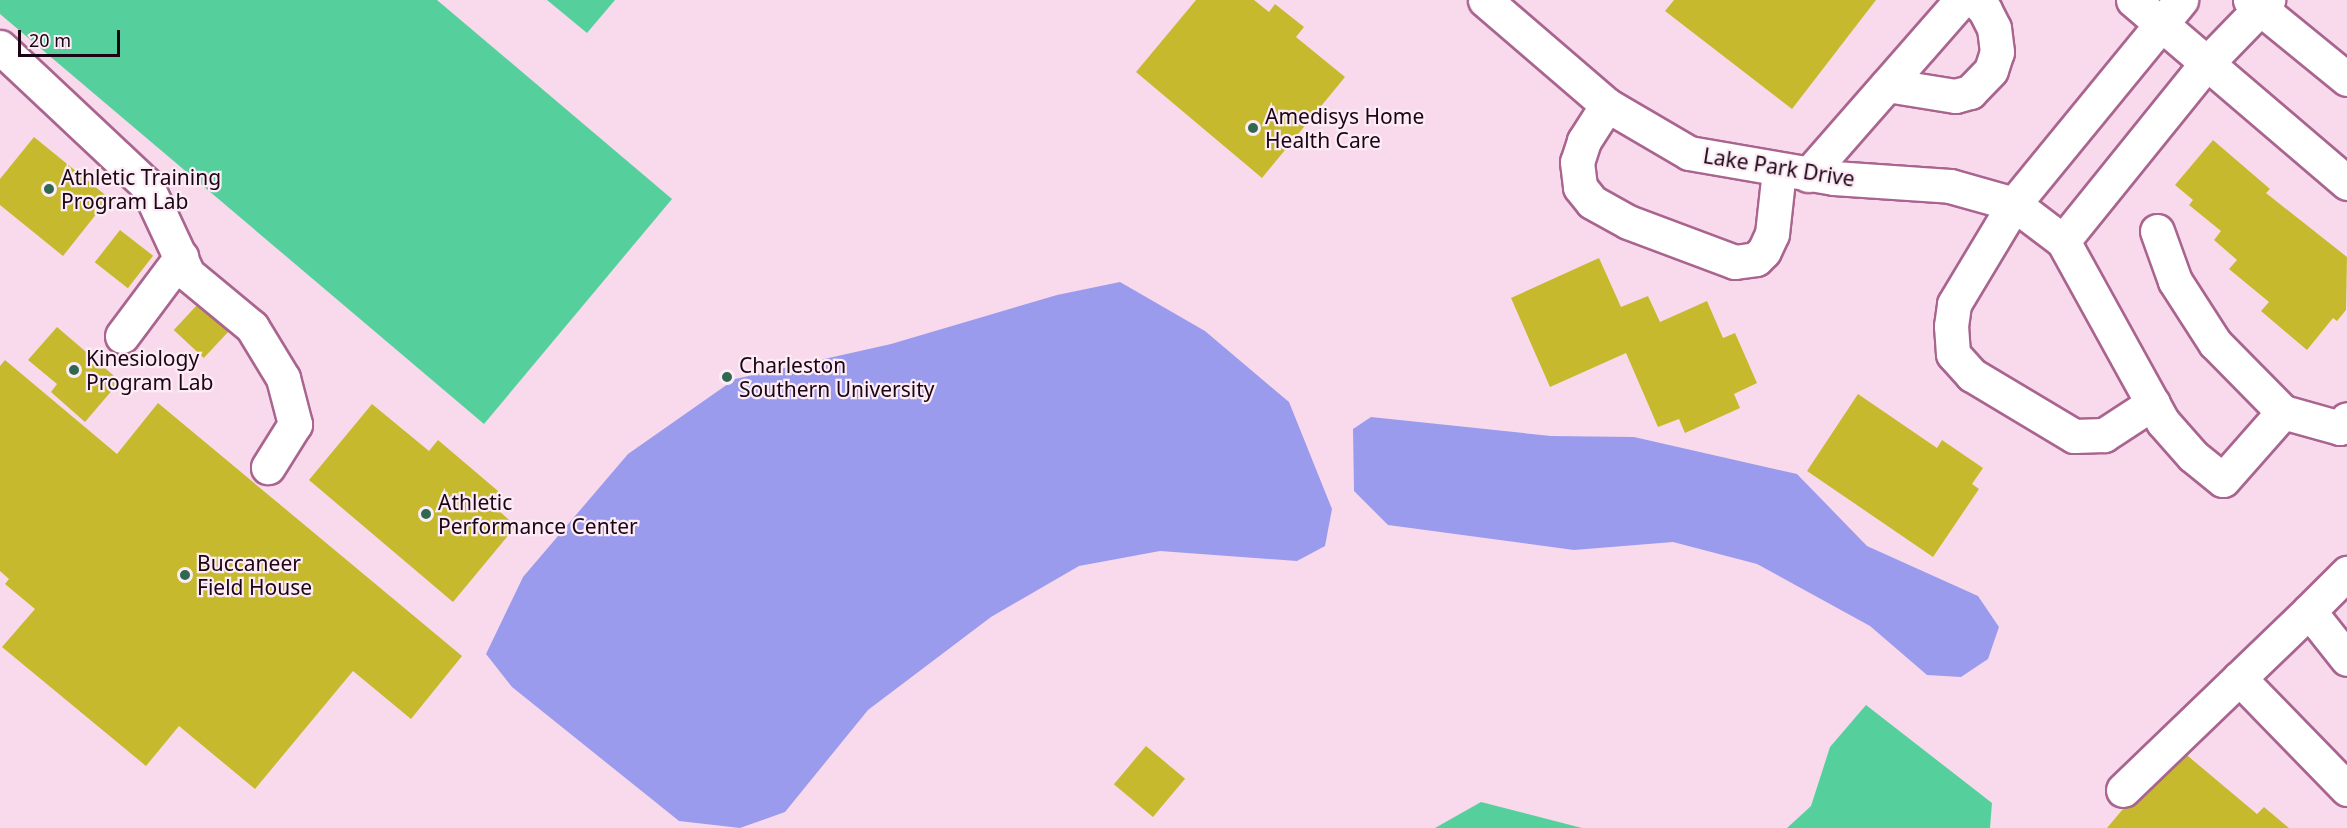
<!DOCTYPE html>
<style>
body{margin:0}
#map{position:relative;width:2347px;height:828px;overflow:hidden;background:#f9daec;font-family:"Noto Sans",sans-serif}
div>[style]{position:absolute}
.green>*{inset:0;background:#55d09d}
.water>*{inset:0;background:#9b9bee}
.building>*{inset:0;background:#c7b92e;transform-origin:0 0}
.roads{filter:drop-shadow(2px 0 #a9658f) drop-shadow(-2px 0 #a9658f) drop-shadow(0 2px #a9658f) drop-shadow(0 -2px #a9658f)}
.minor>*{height:33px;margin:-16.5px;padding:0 16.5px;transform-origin:16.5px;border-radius:16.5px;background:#fff}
.dots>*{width:16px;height:16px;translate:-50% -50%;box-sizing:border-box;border:3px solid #fcecf5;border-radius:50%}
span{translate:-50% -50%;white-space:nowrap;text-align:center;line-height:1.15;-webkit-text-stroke:4.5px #fcecf5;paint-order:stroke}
.poi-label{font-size:21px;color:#1d0414}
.left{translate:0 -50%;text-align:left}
.street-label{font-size:21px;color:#1d0414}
.scale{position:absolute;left:18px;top:30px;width:102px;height:27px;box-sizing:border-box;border:3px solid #1d0414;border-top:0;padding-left:8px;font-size:18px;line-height:21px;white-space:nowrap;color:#1d0414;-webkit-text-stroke:4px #fcecf5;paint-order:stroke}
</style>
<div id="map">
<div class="green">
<div style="clip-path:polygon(0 0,437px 0,672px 199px,484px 424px,0 14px)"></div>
<div style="clip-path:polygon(547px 0,615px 0,587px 33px)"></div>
<div style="clip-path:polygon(1866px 705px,1992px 803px,1990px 828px,1787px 828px,1811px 806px,1830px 747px)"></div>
<div style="clip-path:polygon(1481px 802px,1582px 828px,1435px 828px)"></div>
</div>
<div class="water">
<div style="clip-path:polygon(1120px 282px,1205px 331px,1289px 402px,1332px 509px,1325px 546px,1297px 561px,1160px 551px,1079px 566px,991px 617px,868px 710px,785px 812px,740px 828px,679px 821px,512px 687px,486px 654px,523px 577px,628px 454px,735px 379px,891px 344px,1057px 295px)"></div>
<div style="clip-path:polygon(1371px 417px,1551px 436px,1634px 437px,1797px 474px,1867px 546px,1978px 596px,1999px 627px,1988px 659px,1961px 677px,1927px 675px,1870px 626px,1757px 564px,1673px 542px,1574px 550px,1388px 525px,1354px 491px,1353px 429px)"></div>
</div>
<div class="building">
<div style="clip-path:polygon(1196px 0,1254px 0,1269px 12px,1275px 4px,1304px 27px,1296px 37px,1345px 77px,1262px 178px,1136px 72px)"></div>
<div style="clip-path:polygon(1674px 0,1876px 0,1792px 109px,1665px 11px)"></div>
<div style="clip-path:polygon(34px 137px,109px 198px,63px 256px,0 205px,0 179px)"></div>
<div style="clip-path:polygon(2213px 140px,2270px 189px,2266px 193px,2347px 257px,2346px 310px,2337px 321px,2333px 318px,2307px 350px,2261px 311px,2269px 302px,2229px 269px,2237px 260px,2214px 240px,2221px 231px,2189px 205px,2193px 200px,2175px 185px)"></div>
<div style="left:120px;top:230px;width:42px;height:41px;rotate:38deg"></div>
<div style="clip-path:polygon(1599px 258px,1621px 307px,1648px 296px,1660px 322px,1707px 301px,1723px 338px,1735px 333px,1757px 383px,1734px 394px,1740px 408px,1685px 433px,1679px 419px,1658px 427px,1626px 353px,1550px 387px,1511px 298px)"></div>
<div style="left:199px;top:303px;width:41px;height:37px;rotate:43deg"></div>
<div style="clip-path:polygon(57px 327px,120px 381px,85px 422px,51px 392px,57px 384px,28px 360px)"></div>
<div style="clip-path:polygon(5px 360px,117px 454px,158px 403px,462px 656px,411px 719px,353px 671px,255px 789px,179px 726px,146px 766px,2px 647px,35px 609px,5px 584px,9px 579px,0 571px,0 366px)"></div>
<div style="clip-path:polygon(1858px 394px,1937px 448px,1942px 440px,1983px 468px,1972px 484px,1979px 489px,1933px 557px,1807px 471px)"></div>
<div style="clip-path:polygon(372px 404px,429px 451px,438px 440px,498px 491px,489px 502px,516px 526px,453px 602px,309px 480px)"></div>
<div style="left:1146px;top:746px;width:51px;height:50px;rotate:40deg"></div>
<div style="clip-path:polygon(2176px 746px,2257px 814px,2264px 807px,2289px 828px,2107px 828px)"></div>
</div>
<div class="roads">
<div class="minor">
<div style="left:1485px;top:0;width:161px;rotate:40.7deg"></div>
<div style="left:1607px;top:105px;width:95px;rotate:30.3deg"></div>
<div style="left:1689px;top:153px;width:147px;rotate:9.8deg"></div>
<div style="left:1834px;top:178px;width:116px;rotate:3.9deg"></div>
<div style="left:1950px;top:186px;width:66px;rotate:15.7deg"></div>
<div style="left:2014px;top:204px;width:61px;rotate:37.1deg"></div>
<div style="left:2063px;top:241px;width:207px;rotate:61.1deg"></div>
<div style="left:2163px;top:422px;width:45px;rotate:48.6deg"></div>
<div style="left:2193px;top:456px;width:38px;rotate:39deg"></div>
<div style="left:2223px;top:480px;width:91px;rotate:-48.6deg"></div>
<div style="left:2283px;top:412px;width:59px;rotate:15.7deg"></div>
<div style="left:2340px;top:428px;width:11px;rotate:-52deg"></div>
<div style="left:2133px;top:0;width:282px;rotate:40.5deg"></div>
<div style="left:2250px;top:0;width:125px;rotate:39.2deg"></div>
<div style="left:0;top:47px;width:200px;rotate:43.2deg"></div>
<div style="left:146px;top:184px;width:99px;rotate:65deg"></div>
<div style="left:188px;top:274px;width:83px;rotate:39.6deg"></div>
<div style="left:252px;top:327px;width:60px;rotate:58.7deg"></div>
<div style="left:283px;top:378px;width:48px;rotate:75.4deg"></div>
<div style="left:295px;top:424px;width:51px;rotate:122.1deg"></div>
<div style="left:1887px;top:85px;width:69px;rotate:9.2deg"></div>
<div style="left:1955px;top:96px;width:16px;rotate:-15deg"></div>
<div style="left:1970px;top:92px;width:30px;rotate:-46deg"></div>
<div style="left:1991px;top:70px;width:19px;rotate:-72deg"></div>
<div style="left:1997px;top:52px;width:24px;rotate:-97deg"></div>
<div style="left:1994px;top:28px;width:20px;rotate:-117deg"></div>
<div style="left:1985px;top:10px;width:14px;rotate:-135deg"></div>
<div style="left:1607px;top:105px;width:43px;rotate:122.6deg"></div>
<div style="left:1584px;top:141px;width:22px;rotate:108deg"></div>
<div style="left:1577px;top:162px;width:25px;rotate:83deg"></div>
<div style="left:1580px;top:187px;width:19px;rotate:51deg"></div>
<div style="left:1592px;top:202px;width:41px;rotate:29.1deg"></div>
<div style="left:1628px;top:222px;width:114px;rotate:20.5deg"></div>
<div style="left:1735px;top:262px;width:21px;rotate:-8deg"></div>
<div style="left:1756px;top:259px;width:11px;rotate:-45deg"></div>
<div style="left:1764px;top:251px;width:19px;rotate:-65deg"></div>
<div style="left:1772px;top:234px;width:63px;rotate:-83.7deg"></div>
<div style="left:1808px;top:175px;width:232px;rotate:-48.8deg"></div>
<div style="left:2157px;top:231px;width:53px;rotate:70.2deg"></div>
<div style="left:2175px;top:281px;width:74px;rotate:57.2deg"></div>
<div style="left:2215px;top:343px;width:97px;rotate:45.4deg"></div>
<div style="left:2063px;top:241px;width:226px;rotate:-51.1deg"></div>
<div style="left:2205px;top:65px;width:91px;rotate:-45.9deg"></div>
<div style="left:122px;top:336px;width:99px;rotate:-53.2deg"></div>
<div style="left:2153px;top:403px;width:59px;rotate:146.9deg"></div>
<div style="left:2104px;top:435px;width:30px;rotate:178deg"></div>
<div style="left:2074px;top:436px;width:119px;rotate:-149.1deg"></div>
<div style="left:1972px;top:375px;width:28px;rotate:-132deg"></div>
<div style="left:1953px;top:354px;width:28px;rotate:-94deg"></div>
<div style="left:1951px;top:326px;width:22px;rotate:-82deg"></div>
<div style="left:1954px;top:304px;width:117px;rotate:-59deg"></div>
<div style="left:2014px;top:204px;width:264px;rotate:-50.7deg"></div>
<div style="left:2309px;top:611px;width:54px;rotate:-45deg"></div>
<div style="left:2239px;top:678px;width:155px;rotate:45.8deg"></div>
<div style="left:2123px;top:790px;width:258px;rotate:-43.9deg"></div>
<div style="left:2309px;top:611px;width:61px;rotate:51.6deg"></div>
</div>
</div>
<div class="dots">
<div style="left:1253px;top:128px;background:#316950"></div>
<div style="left:49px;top:189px;background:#316950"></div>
<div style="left:74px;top:370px;background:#316950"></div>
<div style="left:727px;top:377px;background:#316950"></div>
<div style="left:426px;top:514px;background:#316950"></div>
<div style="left:185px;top:575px;background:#316950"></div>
</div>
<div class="poi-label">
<span class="left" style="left:1265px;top:128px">Amedisys Home<br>Health Care</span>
<span class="left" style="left:61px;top:189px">Athletic Training<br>Program Lab</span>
<span class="left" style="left:86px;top:370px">Kinesiology<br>Program Lab</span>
<span class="left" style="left:739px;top:377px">Charleston<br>Southern University</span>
<span class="left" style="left:438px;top:514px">Athletic<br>Performance Center</span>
<span class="left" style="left:197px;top:575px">Buccaneer<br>Field House</span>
</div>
<div class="street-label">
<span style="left:1779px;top:167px;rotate:9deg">Lake Park Drive</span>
</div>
<div class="scale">20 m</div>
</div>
